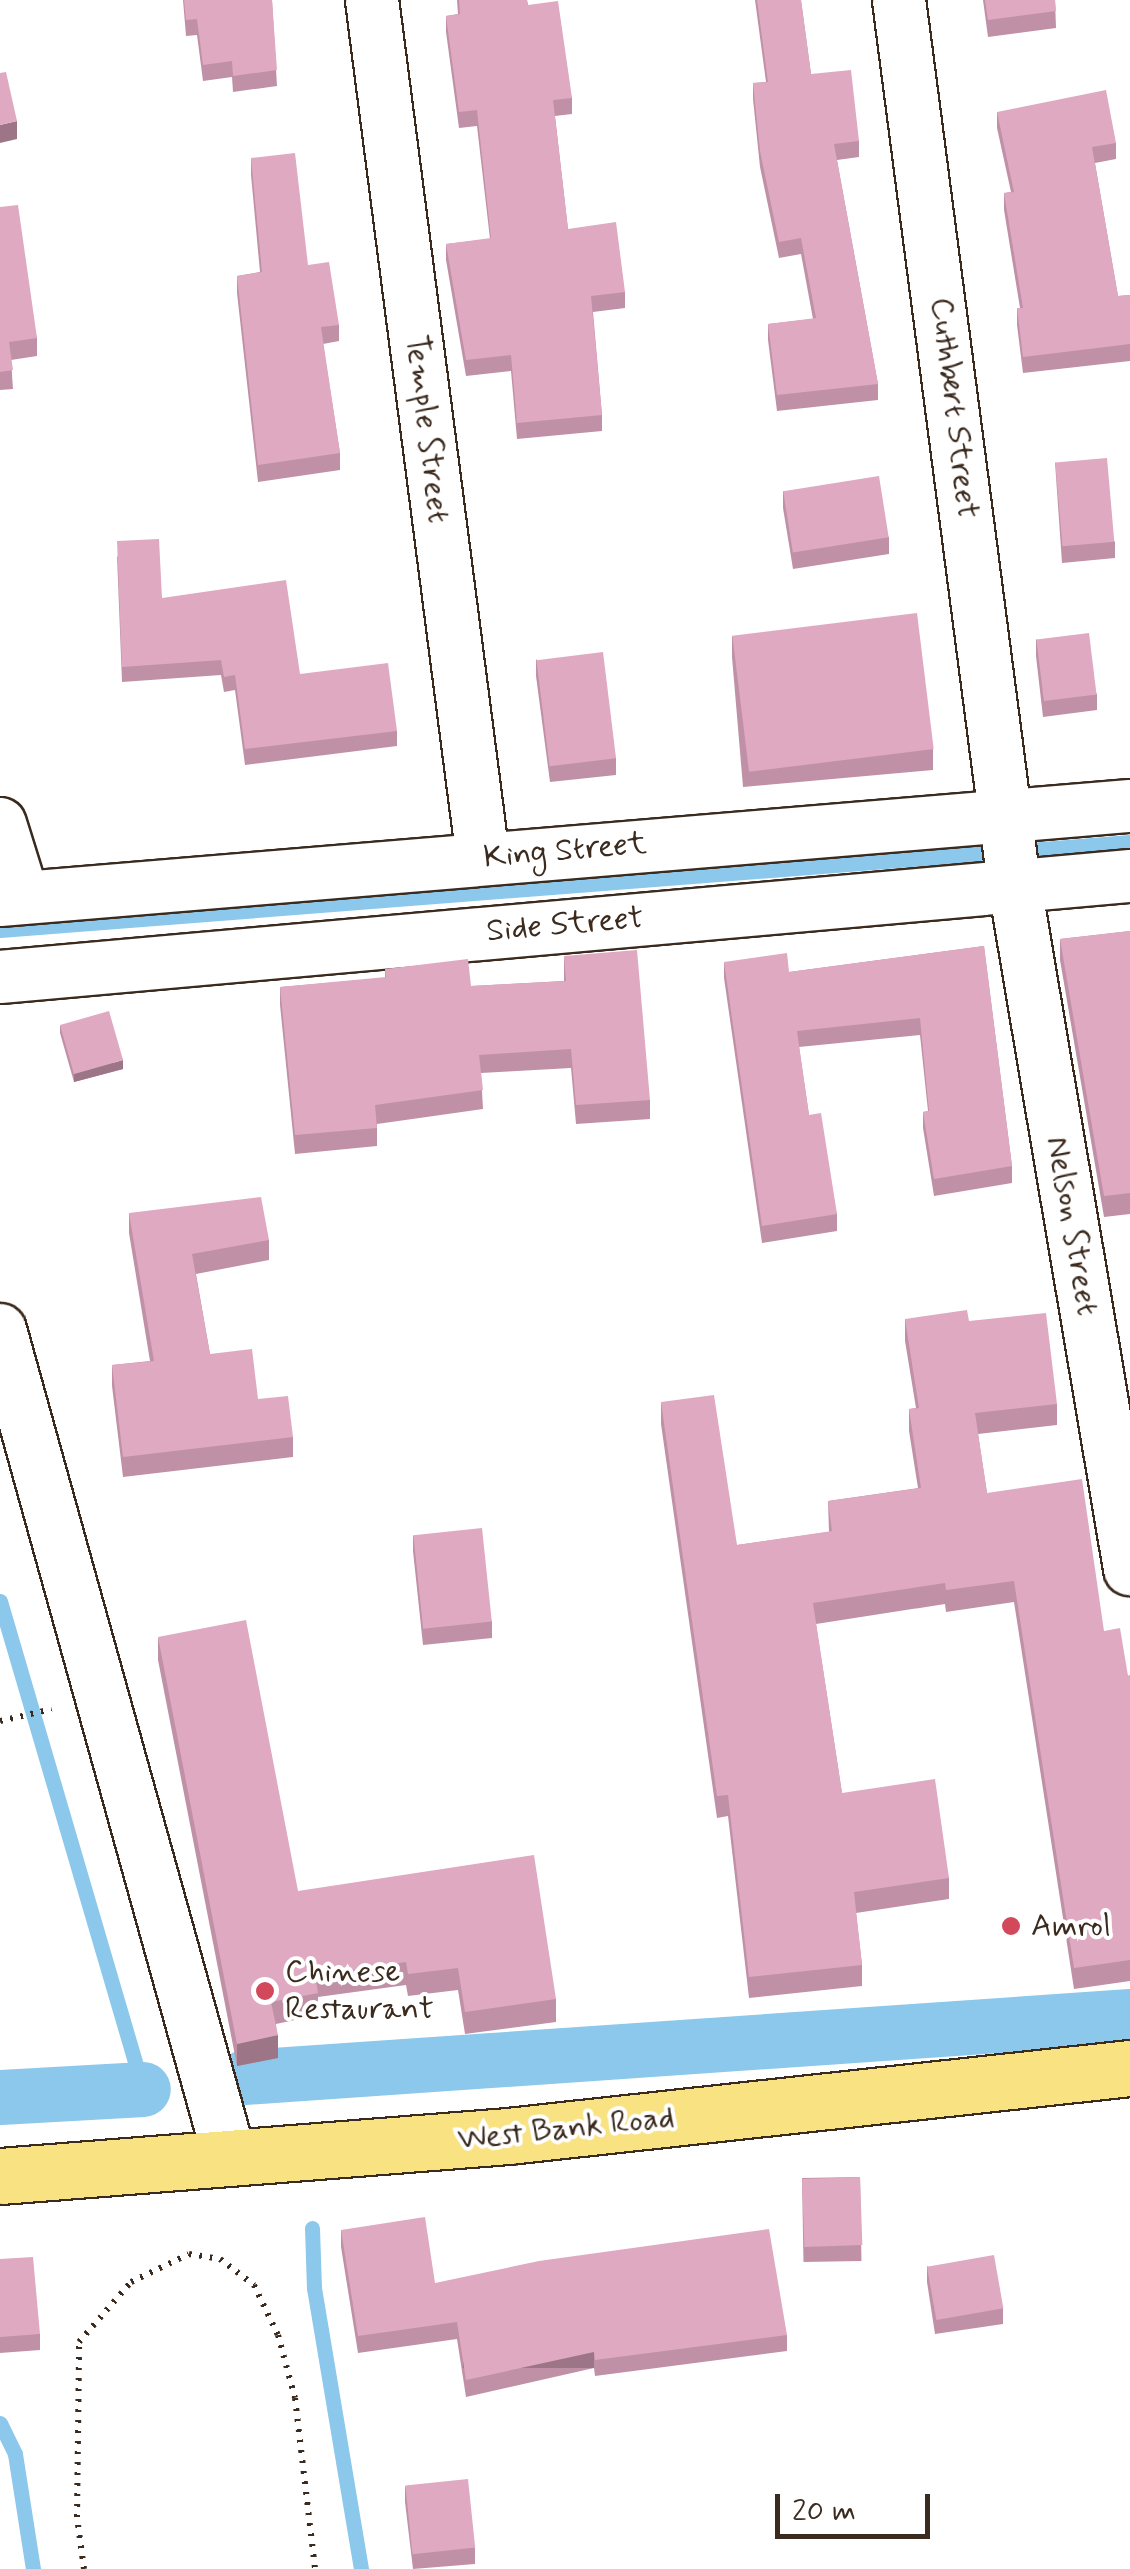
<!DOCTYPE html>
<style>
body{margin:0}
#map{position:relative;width:1130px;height:2569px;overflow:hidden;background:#fff;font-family:Mynerve,sans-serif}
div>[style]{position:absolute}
.stream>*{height:15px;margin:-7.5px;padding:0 7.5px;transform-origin:7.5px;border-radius:7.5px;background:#8bc8eb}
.canal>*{height:55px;margin:-27.5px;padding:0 27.5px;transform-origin:27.5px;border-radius:27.5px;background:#8bc8eb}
.path>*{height:6px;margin-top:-3px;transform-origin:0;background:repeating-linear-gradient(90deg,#3b2a1e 0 2.5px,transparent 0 10.5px)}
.roads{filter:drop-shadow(2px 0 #3b2a1e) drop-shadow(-2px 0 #3b2a1e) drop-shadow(0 2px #3b2a1e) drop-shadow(0 -2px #3b2a1e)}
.minor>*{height:52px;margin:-26px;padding:0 26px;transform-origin:26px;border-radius:26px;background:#fff}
.primary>*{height:55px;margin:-27.5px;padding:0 27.5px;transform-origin:27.5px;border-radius:27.5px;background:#f8e281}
.wall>*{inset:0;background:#c091a6;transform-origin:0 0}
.shaded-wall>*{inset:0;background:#9c7687;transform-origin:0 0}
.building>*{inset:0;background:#dfa9c1;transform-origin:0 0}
.dots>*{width:28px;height:28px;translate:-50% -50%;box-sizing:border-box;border:5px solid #fff;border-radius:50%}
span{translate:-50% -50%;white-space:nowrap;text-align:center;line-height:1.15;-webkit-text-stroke:8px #fff;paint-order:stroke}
.street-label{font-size:32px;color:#3b2a1e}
.poi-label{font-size:32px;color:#3b2a1e}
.left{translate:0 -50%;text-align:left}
.scale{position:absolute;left:775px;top:2494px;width:155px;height:45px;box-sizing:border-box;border:5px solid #3b2a1e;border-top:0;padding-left:12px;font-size:30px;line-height:35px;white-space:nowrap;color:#3b2a1e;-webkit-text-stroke:8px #fff;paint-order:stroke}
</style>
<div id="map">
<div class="stream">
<div style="left:0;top:930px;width:1133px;rotate:-4.45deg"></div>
<div style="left:0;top:1601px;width:509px;rotate:73.67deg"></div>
<div style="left:312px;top:2228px;width:60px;rotate:88.1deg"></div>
<div style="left:314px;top:2288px;width:285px;rotate:80.5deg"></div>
<div style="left:0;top:2423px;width:34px;rotate:64deg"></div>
<div style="left:15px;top:2454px;width:116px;rotate:81.1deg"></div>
</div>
<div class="canal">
<div style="left:244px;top:2077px;width:888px;rotate:-3.94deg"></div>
<div style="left:0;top:2097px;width:143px;rotate:-3.2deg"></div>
</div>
<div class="path">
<div style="left:0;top:1721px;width:53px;rotate:-13deg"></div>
<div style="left:84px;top:2569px;width:52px;rotate:-97.7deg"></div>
<div style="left:77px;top:2517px;width:175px;rotate:-89.3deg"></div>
<div style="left:79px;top:2342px;width:79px;rotate:-49.1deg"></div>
<div style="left:131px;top:2282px;width:64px;rotate:-25.8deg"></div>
<div style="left:189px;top:2254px;width:31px;rotate:9deg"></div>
<div style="left:220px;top:2259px;width:43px;rotate:37.4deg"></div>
<div style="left:254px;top:2285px;width:55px;rotate:64.4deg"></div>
<div style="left:278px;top:2335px;width:65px;rotate:74.9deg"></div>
<div style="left:295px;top:2398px;width:172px;rotate:83.3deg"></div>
</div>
<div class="roads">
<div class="minor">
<div style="left:372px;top:0;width:865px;rotate:82.63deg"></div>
<div style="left:899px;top:0;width:882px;rotate:82.58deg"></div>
<div style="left:1013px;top:875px;width:704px;rotate:80.43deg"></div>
<div style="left:0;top:824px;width:77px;rotate:72.7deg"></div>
<div style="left:0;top:900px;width:1134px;rotate:-4.76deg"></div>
<div style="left:0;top:977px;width:1135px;rotate:-5.11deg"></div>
<div style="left:0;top:1330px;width:860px;rotate:74.49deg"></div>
</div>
<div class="primary">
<div style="left:0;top:2176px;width:510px;rotate:-4.5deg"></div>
<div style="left:508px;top:2136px;width:626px;rotate:-6.24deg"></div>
</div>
</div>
<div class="wall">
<div style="clip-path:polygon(183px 0,272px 0,277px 86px,233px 92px,232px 77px,203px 81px,197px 35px,186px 36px)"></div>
<div style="clip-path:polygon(457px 0,527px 0,528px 5px,572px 98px,572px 114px,555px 116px,568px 229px,625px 292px,625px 308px,593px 312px,602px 415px,602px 431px,517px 439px,511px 371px,466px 376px,446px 260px,446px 244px,490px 239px,477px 126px,459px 128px,446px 32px,446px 16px,458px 14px)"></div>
<div style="clip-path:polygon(755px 0,801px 0,811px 74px,859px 141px,859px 157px,837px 160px,878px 384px,878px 400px,777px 411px,768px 340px,768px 324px,813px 319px,801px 254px,779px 258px,760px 167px,753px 99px,753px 83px,766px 82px)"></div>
<div style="clip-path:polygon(983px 0,1055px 0,1056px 28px,988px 37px)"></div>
<div style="clip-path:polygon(997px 112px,1116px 143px,1116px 159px,1095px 163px,1118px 296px,1130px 295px,1130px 361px,1023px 373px,1017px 325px,1017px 308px,1020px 308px,1004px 210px,1004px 193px,1011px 192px,997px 128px)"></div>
<div style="clip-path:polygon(251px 158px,339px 325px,339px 341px,323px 344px,340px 453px,340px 470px,258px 482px,237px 293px,237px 276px,260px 272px,251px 175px)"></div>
<div style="clip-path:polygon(0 207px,37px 338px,37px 356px,11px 360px,13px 389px,0 390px)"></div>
<div style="clip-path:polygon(1055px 462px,1115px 542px,1115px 558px,1062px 563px)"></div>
<div style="clip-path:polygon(783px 491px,889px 537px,889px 554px,793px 569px,783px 508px)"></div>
<div style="clip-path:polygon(117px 556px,162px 598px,300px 674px,397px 731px,397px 746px,245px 765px,235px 690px,224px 692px,221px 675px,122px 682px)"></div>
<div style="clip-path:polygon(732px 636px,933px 749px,933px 770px,743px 787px,732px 657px)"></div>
<div style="clip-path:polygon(1036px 639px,1097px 694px,1097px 710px,1043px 717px,1036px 656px)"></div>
<div style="clip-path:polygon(536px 659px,616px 758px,616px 775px,550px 782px,536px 676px)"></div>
<div style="clip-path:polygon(1130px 931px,1130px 1214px,1104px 1217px,1060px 960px,1060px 939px)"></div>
<div style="clip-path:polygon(984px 946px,1012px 1166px,1012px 1183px,934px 1196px,923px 1128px,923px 1112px,928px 1111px,920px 1035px,799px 1047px,809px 1115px,837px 1214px,837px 1231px,762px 1243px,724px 978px,724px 962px,789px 972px)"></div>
<div style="clip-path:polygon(564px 956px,650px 1100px,650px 1119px,576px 1124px,571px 1068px,481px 1073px,483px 1109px,377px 1124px,377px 1146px,295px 1154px,280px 1005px,280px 987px,385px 978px,385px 969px,471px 986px,564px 981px)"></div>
<div style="clip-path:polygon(60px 1025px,123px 1069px,74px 1082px,60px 1033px)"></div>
<div style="clip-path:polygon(129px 1213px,269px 1240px,269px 1260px,196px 1274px,210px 1354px,258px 1399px,293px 1437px,293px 1457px,123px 1477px,112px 1386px,112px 1365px,150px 1361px,129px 1233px)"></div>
<div style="clip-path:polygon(905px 1319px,969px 1321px,1057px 1404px,1057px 1425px,978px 1434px,987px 1493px,1104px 1631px,1128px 1676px,1130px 1675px,1130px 1981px,1074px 1989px,1014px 1602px,946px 1612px,945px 1604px,816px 1624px,842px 1793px,949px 1878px,949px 1899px,856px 1913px,862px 1965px,862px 1986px,749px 1998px,728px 1816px,717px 1818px,661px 1424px,661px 1402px,737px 1545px,829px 1532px,828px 1501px,918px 1488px,909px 1431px,909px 1409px,916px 1408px,905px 1341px)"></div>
<div style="clip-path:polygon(413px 1535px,492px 1621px,492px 1638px,423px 1645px,413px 1551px)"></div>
<div style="clip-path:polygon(158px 1637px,298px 1891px,556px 1999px,556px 2022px,465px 2034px,458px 1990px,408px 1996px,406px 1985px,318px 1997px,318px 2015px,276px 2024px,278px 2058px,237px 2066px,158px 1660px)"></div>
<div style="left:860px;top:2177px;width:84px;height:58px;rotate:89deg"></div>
<div style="clip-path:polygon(341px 2230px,435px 2283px,787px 2335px,787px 2351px,595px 2376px,594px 2368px,466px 2397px,457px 2339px,358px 2353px,341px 2247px)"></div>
<div style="clip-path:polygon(0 2259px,40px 2334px,40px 2350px,0 2353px)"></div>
<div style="clip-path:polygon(927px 2266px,1003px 2308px,1003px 2324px,935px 2334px,927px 2282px)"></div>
<div style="clip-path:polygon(405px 2486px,475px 2548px,475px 2564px,413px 2569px,405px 2502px)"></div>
</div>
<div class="shaded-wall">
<div style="clip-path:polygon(17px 121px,17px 139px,0 143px,0 125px)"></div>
<div style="clip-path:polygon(123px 1060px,123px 1069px,74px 1082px,74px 1074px)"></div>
<div style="clip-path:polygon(278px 2035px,278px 2058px,237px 2066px,237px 2044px)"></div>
<div style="left:594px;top:2352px;width:16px;height:131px;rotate:90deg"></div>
</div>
<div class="building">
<div style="clip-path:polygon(184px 0,272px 0,277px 70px,233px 76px,232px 61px,203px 65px,197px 19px,186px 20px)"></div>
<div style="clip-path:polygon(459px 0,527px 0,528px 5px,558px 1px,572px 98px,553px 100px,568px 229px,616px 222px,625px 292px,591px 296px,602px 415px,517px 423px,511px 355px,466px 360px,446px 244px,491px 238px,477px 110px,459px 112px,446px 16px,460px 14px)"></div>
<div style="clip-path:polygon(757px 0,801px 0,811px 74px,851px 70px,859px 141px,834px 144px,878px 384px,777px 395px,768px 324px,816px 318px,801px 238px,779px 242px,760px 151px,753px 83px,768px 82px)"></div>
<div style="clip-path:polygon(985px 0,1055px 0,1056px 11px,988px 20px)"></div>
<div style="clip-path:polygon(6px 72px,17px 121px,0 125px,0 73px)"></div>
<div style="clip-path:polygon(1106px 90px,1116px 143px,1092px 147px,1118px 296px,1130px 295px,1130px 344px,1023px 357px,1017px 308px,1023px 308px,1004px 193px,1014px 192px,997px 112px)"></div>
<div style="clip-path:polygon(295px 153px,308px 265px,329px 262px,339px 325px,321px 327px,340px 453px,258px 465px,237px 276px,262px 272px,251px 158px)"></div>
<div style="clip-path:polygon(18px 205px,37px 338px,9px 342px,13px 370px,0 372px,0 207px)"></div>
<div style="left:1107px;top:458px;width:84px;height:52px;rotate:85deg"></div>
<div style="left:879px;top:476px;width:62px;height:97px;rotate:81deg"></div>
<div style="clip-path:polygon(159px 539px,162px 598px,286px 580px,300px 674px,388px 663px,397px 731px,245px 749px,235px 675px,224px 677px,221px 660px,122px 667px,117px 541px)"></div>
<div style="left:917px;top:613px;width:137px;height:186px;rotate:83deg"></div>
<div style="left:1089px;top:633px;width:62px;height:53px;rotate:83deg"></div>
<div style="left:603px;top:652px;width:107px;height:67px;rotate:83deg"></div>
<div style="clip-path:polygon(1130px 931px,1130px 1193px,1104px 1196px,1060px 939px)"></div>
<div style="clip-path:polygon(984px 946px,1012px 1166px,934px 1179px,923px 1112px,929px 1111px,920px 1018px,797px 1031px,809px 1115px,821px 1113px,837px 1214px,762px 1226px,724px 962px,787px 953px,789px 972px)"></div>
<div style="clip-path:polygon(637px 950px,650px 1100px,576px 1105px,571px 1049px,479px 1055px,483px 1090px,375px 1105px,377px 1128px,295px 1135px,280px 987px,386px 977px,385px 969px,468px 959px,471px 986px,566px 981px,564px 956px)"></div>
<div style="left:109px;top:1011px;width:51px;height:51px;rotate:74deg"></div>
<div style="clip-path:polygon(261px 1197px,269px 1240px,192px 1254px,210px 1354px,252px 1349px,258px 1399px,288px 1396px,293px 1437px,123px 1457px,112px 1365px,154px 1361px,129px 1213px)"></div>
<div style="clip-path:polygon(967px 1310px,969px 1321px,1046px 1313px,1057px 1404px,975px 1413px,987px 1493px,1082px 1479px,1104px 1631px,1120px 1628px,1128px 1676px,1130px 1675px,1130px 1960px,1074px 1968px,1014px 1581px,946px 1590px,945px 1583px,813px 1603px,842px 1793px,935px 1779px,949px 1878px,854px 1892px,862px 1965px,749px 1977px,728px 1795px,717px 1796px,661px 1402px,714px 1395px,737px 1545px,832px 1531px,828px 1501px,921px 1488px,909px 1409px,919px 1408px,905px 1319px)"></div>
<div style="left:482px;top:1528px;width:94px;height:69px;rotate:84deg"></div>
<div style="clip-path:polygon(246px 1620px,298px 1891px,534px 1855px,556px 1999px,465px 2012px,458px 1968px,408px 1974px,406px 1962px,315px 1975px,318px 1993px,271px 2002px,278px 2035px,237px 2044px,158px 1637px)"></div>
<div style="left:860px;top:2177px;width:68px;height:58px;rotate:88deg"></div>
<div style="clip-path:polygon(425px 2217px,435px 2283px,539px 2261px,769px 2229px,787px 2335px,595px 2360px,594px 2352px,466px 2380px,457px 2322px,358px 2336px,341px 2230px)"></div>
<div style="left:994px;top:2255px;width:54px;height:68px;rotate:80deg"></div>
<div style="clip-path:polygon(33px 2257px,40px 2334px,0 2337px,0 2259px)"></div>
<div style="left:468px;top:2479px;width:69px;height:63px;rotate:84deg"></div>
</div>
<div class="dots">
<div style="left:1011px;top:1926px;background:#d1495b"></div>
<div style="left:265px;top:1991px;background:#d1495b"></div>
</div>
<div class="street-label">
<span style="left:954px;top:408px;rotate:83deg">Cuthbert Street</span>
<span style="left:427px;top:429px;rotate:83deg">Temple Street</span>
<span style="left:565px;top:851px;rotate:-5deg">King Street</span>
<span style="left:565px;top:925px;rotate:-5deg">Side Street</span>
<span style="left:1072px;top:1226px;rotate:80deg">Nelson Street</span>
<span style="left:566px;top:2129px;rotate:-6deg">West Bank Road</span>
</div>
<div class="poi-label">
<span class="left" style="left:1031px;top:1926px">Amrol</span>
<span class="left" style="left:285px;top:1991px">Chinese<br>Restaurant</span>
</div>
<div class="scale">20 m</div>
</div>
